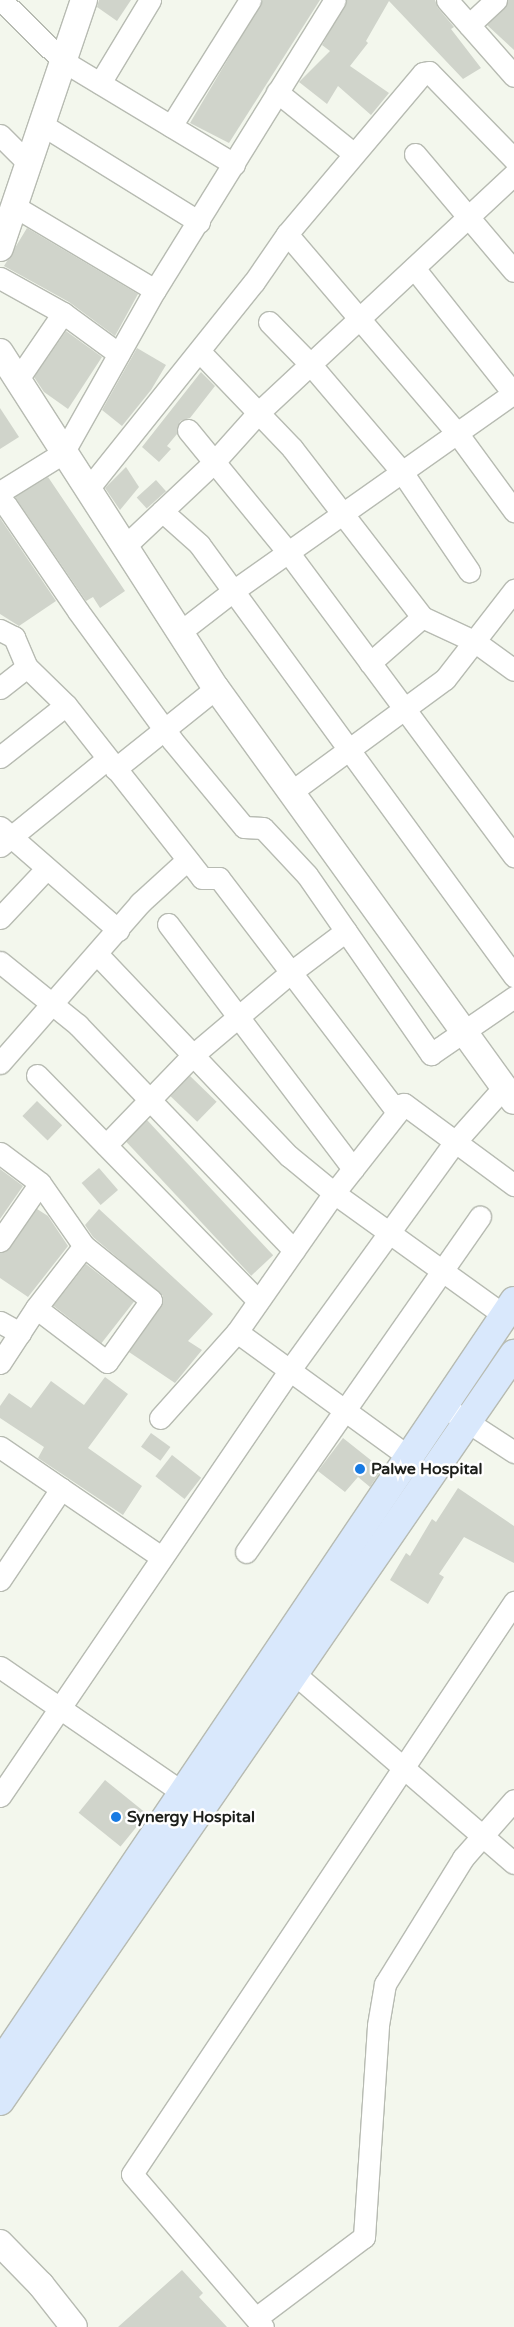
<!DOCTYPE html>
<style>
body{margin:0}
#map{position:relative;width:514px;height:2327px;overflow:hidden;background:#f3f7ed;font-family:"Varela Round",sans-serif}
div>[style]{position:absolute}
.building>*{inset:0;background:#d0d4cb;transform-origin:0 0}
.roads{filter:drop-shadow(1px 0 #b7bbb2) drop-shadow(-1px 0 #b7bbb2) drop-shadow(0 1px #b7bbb2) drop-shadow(0 -1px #b7bbb2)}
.minor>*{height:21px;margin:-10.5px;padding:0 10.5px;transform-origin:10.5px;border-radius:10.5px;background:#fff}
.tertiary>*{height:26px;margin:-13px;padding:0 13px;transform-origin:13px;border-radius:13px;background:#fff}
.secondary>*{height:28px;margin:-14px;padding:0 14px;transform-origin:14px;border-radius:14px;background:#d9e8fc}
.dots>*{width:14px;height:14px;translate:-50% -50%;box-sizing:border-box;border:2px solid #fff;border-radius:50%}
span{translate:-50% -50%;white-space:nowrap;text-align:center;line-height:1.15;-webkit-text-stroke:5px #fff;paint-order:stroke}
.poi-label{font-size:16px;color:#1c1e1a;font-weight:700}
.left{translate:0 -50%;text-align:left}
</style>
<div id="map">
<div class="building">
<div style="clip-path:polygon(99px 0,131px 0,117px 21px,97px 7px)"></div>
<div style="clip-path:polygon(263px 0,320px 0,229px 143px,190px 123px)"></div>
<div style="clip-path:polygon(347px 0,435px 0,438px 8px,454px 27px,451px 29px,481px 68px,463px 79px,389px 1px,366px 41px,368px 43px,350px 66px,389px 93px,371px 115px,338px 86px,327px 104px,299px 82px,330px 51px,322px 45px)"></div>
<div style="clip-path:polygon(508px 0,514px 0,514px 50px,487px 25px,504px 9px)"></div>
<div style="clip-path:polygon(27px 228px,138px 294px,115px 336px,69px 302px,4px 266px)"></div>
<div style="clip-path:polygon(66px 331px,102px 357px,68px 409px,44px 392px,34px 377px)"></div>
<div style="clip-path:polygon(137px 348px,166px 365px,151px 390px,122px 426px,102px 410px)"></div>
<div style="clip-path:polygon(201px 372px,215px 386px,190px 418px,180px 421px,177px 434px,167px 446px,171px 449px,159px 462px,142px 447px)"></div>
<div style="clip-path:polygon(0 408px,19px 437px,0 449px)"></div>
<div style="clip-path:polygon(126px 467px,139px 487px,120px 510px,105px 488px)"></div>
<div style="clip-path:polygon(48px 477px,125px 591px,100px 608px,93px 597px,86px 601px,15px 497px)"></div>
<div style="left:156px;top:480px;width:15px;height:26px;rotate:48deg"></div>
<div style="clip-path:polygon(0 518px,56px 601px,19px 626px,0 614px)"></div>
<div style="left:190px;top:1076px;width:37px;height:28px;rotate:44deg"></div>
<div style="left:37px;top:1101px;width:35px;height:21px;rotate:44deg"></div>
<div style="left:147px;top:1120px;width:185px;height:30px;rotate:47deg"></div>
<div style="left:99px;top:1168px;width:29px;height:23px;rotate:49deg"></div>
<div style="clip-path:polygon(0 1169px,23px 1186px,0 1219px)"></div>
<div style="clip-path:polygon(37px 1209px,48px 1216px,68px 1246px,28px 1297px,0 1278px,0 1253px,10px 1248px)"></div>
<div style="clip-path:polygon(99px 1209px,213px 1314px,188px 1341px,202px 1350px,175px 1383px,129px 1352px,161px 1307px,163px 1296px,93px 1237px,85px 1225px)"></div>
<div style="left:86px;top:1264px;width:61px;height:53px;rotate:38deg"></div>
<div style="clip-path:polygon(105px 1377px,128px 1394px,88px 1448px,142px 1486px,123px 1515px,38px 1458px,44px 1447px,0 1418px,0 1406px,9px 1393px,31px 1408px,51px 1381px,84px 1405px)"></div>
<div style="left:151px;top:1433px;width:24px;height:17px;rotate:36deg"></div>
<div style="clip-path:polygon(343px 1438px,382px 1469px,370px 1487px,358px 1477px,345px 1492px,318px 1471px)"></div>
<div style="left:172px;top:1455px;width:37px;height:27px;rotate:38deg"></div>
<div style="clip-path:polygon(458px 1488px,514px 1526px,514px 1563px,464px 1537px,439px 1574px,444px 1577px,428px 1604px,390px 1580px,406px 1553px,410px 1556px,432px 1519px,436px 1522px)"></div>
<div style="left:105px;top:1780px;width:54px;height:42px;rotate:39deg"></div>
<div style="clip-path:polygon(182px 2270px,203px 2293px,199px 2297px,227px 2327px,118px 2327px)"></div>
</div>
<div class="roads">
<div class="minor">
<div style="left:1px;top:0;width:87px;rotate:44.5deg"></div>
<div style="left:63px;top:61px;width:200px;rotate:31.1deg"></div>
<div style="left:447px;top:0;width:101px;rotate:48.6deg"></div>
<div style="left:469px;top:25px;width:37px;rotate:-43deg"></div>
<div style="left:100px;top:83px;width:97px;rotate:-58.9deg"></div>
<div style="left:277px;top:92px;width:97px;rotate:38.8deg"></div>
<div style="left:41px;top:124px;width:186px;rotate:31.8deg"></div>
<div style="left:171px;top:126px;width:149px;rotate:-57.9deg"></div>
<div style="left:0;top:135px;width:40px;rotate:45deg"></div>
<div style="left:415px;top:154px;width:153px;rotate:49.8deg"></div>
<div style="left:14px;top:206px;width:164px;rotate:30.8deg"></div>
<div style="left:287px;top:234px;width:262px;rotate:49.5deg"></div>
<div style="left:457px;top:433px;width:97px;rotate:53.8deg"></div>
<div style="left:414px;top:268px;width:161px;rotate:51.6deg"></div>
<div style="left:0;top:278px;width:72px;rotate:29.1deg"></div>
<div style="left:63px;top:313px;width:69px;rotate:36.2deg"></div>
<div style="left:269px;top:322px;width:60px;rotate:45.7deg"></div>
<div style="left:311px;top:365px;width:140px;rotate:49.6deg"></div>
<div style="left:402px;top:472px;width:120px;rotate:55.9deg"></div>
<div style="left:200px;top:352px;width:133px;rotate:46.2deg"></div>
<div style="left:292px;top:448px;width:213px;rotate:52.4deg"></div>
<div style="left:422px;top:617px;width:57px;rotate:24.8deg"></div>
<div style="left:474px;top:641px;width:49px;rotate:35.9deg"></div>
<div style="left:18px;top:379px;width:80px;rotate:-55.7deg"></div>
<div style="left:188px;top:430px;width:158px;rotate:50.7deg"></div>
<div style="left:288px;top:552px;width:379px;rotate:53.4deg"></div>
<div style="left:88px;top:489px;width:265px;rotate:-51.3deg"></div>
<div style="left:254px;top:282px;width:58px;rotate:-55.5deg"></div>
<div style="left:287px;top:234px;width:211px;rotate:-49.8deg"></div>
<div style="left:423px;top:73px;width:6px;rotate:-9deg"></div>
<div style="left:429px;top:72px;width:122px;rotate:45.7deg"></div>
<div style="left:0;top:492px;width:74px;rotate:-31.8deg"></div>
<div style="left:63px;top:453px;width:187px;rotate:-60.6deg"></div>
<div style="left:155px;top:290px;width:341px;rotate:-58.2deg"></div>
<div style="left:0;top:503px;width:6px;rotate:18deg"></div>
<div style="left:6px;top:505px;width:128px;rotate:55.8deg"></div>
<div style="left:78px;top:611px;width:160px;rotate:53.9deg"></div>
<div style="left:172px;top:740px;width:113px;rotate:50.4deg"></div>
<div style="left:244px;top:827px;width:19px;rotate:3deg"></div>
<div style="left:263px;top:828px;width:64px;rotate:46.9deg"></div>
<div style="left:307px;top:875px;width:218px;rotate:55.3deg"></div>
<div style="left:431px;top:1054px;width:101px;rotate:-34.5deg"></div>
<div style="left:162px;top:511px;width:50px;rotate:41.7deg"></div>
<div style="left:199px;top:544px;width:535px;rotate:53.9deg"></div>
<div style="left:125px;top:546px;width:122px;rotate:-43.3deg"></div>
<div style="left:214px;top:462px;width:66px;rotate:-48.1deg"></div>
<div style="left:258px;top:413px;width:350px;rotate:-43deg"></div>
<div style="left:0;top:630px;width:16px;rotate:27deg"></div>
<div style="left:14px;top:637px;width:33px;rotate:67deg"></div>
<div style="left:27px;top:667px;width:54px;rotate:44.3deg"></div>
<div style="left:66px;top:705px;width:220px;rotate:51.8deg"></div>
<div style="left:202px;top:878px;width:17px"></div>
<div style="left:219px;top:878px;width:287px;rotate:52.7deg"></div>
<div style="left:393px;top:1106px;width:11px;rotate:-10deg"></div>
<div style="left:404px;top:1104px;width:137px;rotate:36.4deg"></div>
<div style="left:180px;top:632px;width:67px;rotate:-37.7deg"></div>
<div style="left:233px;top:591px;width:344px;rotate:-35.2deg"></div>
<div style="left:370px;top:663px;width:69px;rotate:-41.5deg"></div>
<div style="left:0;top:688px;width:34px;rotate:-38deg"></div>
<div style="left:0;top:757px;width:84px;rotate:-38.2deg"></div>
<div style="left:115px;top:769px;width:129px;rotate:-38.7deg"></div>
<div style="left:291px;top:792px;width:191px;rotate:-36.3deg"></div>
<div style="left:445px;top:679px;width:113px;rotate:-52.2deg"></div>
<div style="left:0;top:827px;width:157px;rotate:41.1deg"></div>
<div style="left:0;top:846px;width:138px;rotate:-39.1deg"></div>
<div style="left:0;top:918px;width:67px;rotate:-46.8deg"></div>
<div style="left:168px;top:924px;width:307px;rotate:52.9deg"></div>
<div style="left:97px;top:954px;width:279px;rotate:46.5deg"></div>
<div style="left:289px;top:1156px;width:58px;rotate:39.4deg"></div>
<div style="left:334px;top:1193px;width:209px;rotate:35.7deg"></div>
<div style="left:0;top:962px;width:100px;rotate:38.9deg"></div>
<div style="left:78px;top:1025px;width:312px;rotate:46.2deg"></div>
<div style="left:0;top:1063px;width:213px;rotate:-48.8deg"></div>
<div style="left:140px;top:903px;width:64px;rotate:-42.5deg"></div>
<div style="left:37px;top:1075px;width:316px;rotate:45.6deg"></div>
<div style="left:106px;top:1145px;width:125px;rotate:-46deg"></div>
<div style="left:193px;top:1055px;width:127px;rotate:-40.2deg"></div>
<div style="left:290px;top:973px;width:70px;rotate:-36.9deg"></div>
<div style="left:0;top:1153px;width:50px;rotate:36.9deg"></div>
<div style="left:40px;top:1183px;width:77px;rotate:55.1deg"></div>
<div style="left:84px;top:1246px;width:86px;rotate:38.9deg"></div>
<div style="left:151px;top:1300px;width:76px;rotate:125.4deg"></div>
<div style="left:107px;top:1362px;width:89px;rotate:-142.7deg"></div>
<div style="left:0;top:1241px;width:70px;rotate:-55.4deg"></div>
<div style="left:0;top:1322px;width:23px;rotate:29deg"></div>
<div style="left:237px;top:1332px;width:213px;rotate:36deg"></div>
<div style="left:0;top:1363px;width:66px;rotate:-56.8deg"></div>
<div style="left:36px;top:1308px;width:78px;rotate:-52.3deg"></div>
<div style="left:454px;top:1413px;width:72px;rotate:33deg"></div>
<div style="left:160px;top:1418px;width:115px;rotate:-48.2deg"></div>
<div style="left:237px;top:1332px;width:169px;rotate:-55.1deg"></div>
<div style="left:334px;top:1193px;width:113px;rotate:-51.8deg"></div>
<div style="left:0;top:1447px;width:195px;rotate:34.3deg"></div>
<div style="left:246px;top:1552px;width:409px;rotate:-55.1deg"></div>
<div style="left:0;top:1580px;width:110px;rotate:-56.2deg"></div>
<div style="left:282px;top:1663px;width:306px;rotate:40.8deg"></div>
<div style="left:0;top:1667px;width:222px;rotate:34.5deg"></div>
<div style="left:0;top:1796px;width:514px;rotate:-55.78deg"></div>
<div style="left:289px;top:1371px;width:283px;rotate:-54.1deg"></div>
<div style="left:455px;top:1142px;width:74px;rotate:-48.3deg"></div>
<div style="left:256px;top:2318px;width:135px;rotate:-36.9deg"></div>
<div style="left:364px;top:2237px;width:212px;rotate:-86.2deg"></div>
<div style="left:378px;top:2025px;width:42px;rotate:-80.3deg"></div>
<div style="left:385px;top:1984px;width:148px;rotate:-58.2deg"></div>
<div style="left:463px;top:1858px;width:77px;rotate:-48.7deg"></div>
<div style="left:263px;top:2327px;width:201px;rotate:-130.6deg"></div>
<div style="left:132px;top:2174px;width:688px;rotate:-56.26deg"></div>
</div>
<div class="tertiary">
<div style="left:0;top:248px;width:262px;rotate:-71.3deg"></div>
<div style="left:0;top:352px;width:399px;rotate:57.3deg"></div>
<div style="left:216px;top:688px;width:509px;rotate:54.19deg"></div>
<div style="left:0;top:2243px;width:59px;rotate:45.7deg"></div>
<div style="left:41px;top:2285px;width:53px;rotate:51.8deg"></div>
</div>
<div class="secondary">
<div style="left:0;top:2064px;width:920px;rotate:-56.03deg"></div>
<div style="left:0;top:2101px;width:907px;rotate:-55.47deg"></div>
</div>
</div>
<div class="dots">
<div style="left:360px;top:1469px;background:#177ae3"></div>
<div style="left:116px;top:1817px;background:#177ae3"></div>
</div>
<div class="poi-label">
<span class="left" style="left:371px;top:1469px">Palwe Hospital</span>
<span class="left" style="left:127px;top:1817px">Synergy Hospital</span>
</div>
</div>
